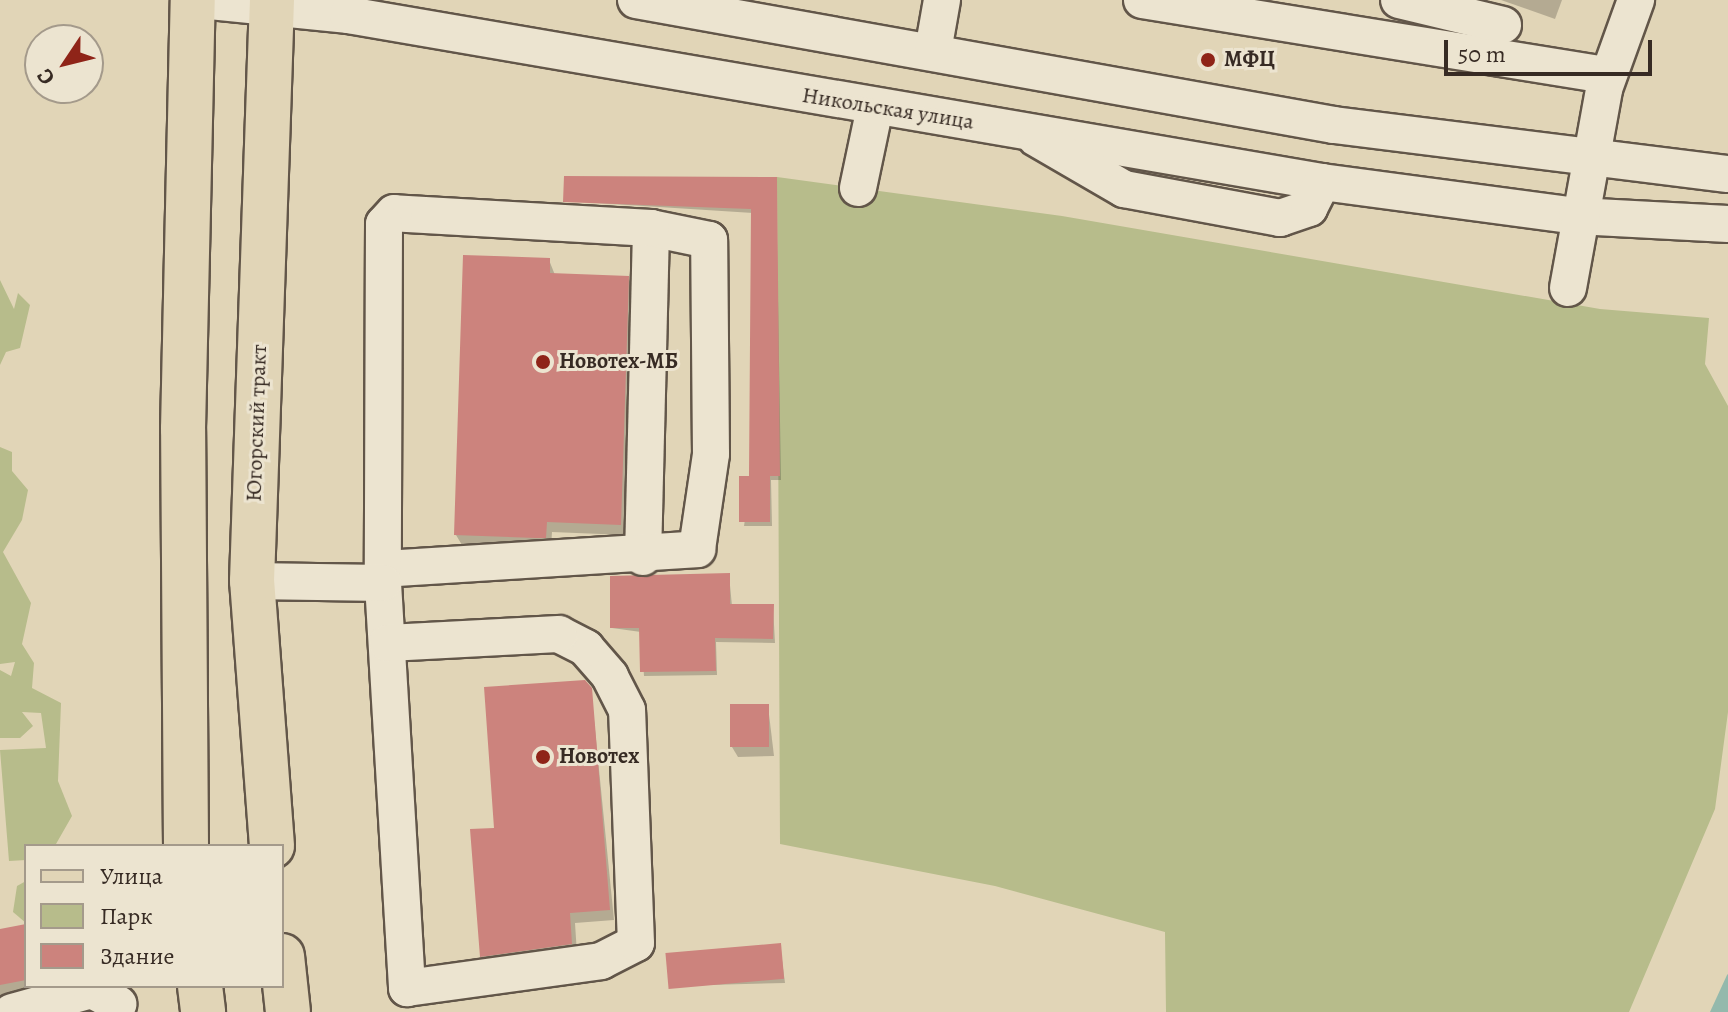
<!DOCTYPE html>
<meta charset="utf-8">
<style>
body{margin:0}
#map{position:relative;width:1728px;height:1012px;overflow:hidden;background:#e1d5b7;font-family:Alegreya,serif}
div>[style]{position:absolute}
.green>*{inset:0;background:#b7bc8b}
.water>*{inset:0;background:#94b9ac}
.shadow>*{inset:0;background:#0003}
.building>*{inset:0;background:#cc837d;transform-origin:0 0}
.roads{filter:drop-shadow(2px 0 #625649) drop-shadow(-2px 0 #625649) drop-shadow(0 2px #625649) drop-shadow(0 -2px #625649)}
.minor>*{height:36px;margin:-18px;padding:0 18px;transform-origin:18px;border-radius:18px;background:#ece4d0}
.major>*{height:44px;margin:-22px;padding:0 22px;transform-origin:22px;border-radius:22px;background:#e1d5b7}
.dots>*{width:22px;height:22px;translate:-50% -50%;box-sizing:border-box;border:4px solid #ece4d0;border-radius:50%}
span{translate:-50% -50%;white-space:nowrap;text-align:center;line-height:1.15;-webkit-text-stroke:6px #ece4d0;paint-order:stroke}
.poi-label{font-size:22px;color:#372b24;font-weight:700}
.left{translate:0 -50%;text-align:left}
.street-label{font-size:22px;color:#372b24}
.legend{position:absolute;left:24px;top:844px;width:260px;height:144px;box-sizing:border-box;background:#ece4d0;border:2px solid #a49a8b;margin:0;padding:10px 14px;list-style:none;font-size:24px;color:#372b24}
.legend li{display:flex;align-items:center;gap:16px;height:40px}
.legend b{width:40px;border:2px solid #a49a8b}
.north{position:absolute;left:24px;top:24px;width:80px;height:80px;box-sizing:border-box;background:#ece4d0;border:2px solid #a49a8b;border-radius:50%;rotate:235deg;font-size:22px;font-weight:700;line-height:32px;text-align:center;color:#372b24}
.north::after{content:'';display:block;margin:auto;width:28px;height:36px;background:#8f2418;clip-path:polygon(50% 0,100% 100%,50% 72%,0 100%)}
.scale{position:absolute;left:1444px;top:40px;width:208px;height:36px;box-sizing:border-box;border:4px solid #372b24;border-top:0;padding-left:10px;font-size:24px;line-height:28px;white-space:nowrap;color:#372b24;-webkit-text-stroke:6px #ece4d0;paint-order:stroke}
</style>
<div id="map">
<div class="green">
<div style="clip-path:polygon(777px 177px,1062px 216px,1600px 309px,1709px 318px,1705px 364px,1728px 406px,1728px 712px,1715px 809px,1629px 1012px,1166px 1012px,1165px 932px,995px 886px,780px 844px)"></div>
<div style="clip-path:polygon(0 280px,14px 309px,18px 293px,30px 305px,20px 348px,6px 352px,0 365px)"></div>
<div style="clip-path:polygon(0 447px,12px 452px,12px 471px,28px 490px,22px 520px,3px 552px,31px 603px,22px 644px,34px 663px,32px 688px,61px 703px,58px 781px,72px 816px,56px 844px,26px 846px,26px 860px,9px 861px,0 750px,46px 748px,41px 713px,22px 712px,33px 726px,20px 738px,0 738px,0 670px,11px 676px,15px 662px,0 664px)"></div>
<div style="clip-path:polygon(26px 881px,26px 923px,13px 912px,17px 886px)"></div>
</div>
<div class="water">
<div style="clip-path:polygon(1728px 974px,1728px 1012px,1710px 1012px,1727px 975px)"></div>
</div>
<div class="shadow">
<div style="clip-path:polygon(1501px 0,1562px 0,1555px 19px)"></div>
<div style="clip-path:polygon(776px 179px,781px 480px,771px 480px,772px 526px,744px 526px,751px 478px,753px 213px,565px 201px)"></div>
<div style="clip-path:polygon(549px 260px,555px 275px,628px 278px,634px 288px,625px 535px,552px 532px,551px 548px,543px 548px,462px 545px,456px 535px)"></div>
<div style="clip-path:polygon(729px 575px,732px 606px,773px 606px,775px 643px,716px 642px,717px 675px,644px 676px,641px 632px,612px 628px)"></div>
<div style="clip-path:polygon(591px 689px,614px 920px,575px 923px,577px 954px,488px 966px,482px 956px,496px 829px)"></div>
<div style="clip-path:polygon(768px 706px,774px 756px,738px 757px,732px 747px)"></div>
<div style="clip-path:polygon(26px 926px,26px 986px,80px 986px,0 1001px,0 931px)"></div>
<div style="clip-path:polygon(780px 945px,785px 983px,670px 986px)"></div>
</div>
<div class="building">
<div style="clip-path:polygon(564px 176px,777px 177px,780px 476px,770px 476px,770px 522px,739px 522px,739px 476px,749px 476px,751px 209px,563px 202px)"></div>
<div style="clip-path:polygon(463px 255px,550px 258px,550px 273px,629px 276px,621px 525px,547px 522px,546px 538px,536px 538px,454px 535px)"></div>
<div style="clip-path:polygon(730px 573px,730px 604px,774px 604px,773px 639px,715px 638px,716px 671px,640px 672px,639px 628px,610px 628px,610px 576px)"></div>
<div style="clip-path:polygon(585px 680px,592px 688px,610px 910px,570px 913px,572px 944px,480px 957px,470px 829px,494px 828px,484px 687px)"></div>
<div style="left:769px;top:704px;width:43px;height:39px;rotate:90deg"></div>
<div style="clip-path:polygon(26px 924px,26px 980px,0 985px,0 929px)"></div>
<div style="left:781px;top:943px;width:36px;height:116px;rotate:85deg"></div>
</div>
<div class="roads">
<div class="minor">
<div style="left:198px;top:0;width:151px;rotate:5.7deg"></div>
<div style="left:348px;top:15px;width:988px;rotate:9.73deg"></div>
<div style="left:1322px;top:182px;width:257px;rotate:7.6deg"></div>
<div style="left:1577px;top:216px;width:151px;rotate:3deg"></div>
<div style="left:636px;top:0;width:709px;rotate:10.15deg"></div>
<div style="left:1334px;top:125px;width:397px;rotate:7.1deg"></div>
<div style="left:1142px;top:0;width:471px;rotate:9.2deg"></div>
<div style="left:1399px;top:0;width:107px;rotate:13.5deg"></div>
<div style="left:933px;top:51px;width:52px;rotate:-80deg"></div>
<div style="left:1036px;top:138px;width:102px;rotate:30.1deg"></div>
<div style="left:1124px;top:189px;width:159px;rotate:10.5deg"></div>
<div style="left:1280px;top:218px;width:31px;rotate:-19deg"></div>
<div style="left:1309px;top:208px;width:29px;rotate:-63deg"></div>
<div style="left:858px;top:188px;width:83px;rotate:-78.1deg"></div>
<div style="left:1568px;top:288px;width:202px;rotate:-79.7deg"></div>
<div style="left:1604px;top:89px;width:95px;rotate:-70.2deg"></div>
<div style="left:643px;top:557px;width:329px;rotate:-88.6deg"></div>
<div style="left:383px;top:569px;width:315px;rotate:-3.6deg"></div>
<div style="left:697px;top:549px;width:96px;rotate:-81.6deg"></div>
<div style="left:711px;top:454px;width:214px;rotate:-90.5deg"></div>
<div style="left:709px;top:240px;width:59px;rotate:-168.3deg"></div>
<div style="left:651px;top:228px;width:257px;rotate:-176.7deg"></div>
<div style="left:394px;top:213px;width:15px;rotate:132deg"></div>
<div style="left:384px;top:224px;width:359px;rotate:90.2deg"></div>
<div style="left:383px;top:583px;width:406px;rotate:86.6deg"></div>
<div style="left:407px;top:988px;width:196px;rotate:-7.9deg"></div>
<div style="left:601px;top:961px;width:39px;rotate:-27deg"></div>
<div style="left:636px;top:943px;width:233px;rotate:-92.2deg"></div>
<div style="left:627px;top:710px;width:38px;rotate:-117deg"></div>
<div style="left:610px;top:676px;width:37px;rotate:-131deg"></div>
<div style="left:586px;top:648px;width:30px;rotate:-153deg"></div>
<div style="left:559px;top:634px;width:172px;rotate:177deg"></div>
<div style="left:252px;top:581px;width:131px;rotate:0.9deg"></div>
<div style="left:12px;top:1012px;width:83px;rotate:-15.4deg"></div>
<div style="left:92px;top:990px;width:30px;rotate:28deg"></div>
</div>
<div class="major">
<div style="left:186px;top:846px;width:417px;rotate:-90.4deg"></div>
<div style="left:183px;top:429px;width:429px;rotate:-88.7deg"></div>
<div style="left:272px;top:846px;width:266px;rotate:-94.3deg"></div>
<div style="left:252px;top:581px;width:581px;rotate:-88.03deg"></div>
<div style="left:282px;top:956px;width:56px;rotate:83.9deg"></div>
<div style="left:200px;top:986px;width:26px;rotate:83deg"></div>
</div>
</div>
<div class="dots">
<div style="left:1208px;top:60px;background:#8f2418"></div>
<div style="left:543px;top:362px;background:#8f2418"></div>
<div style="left:543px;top:757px;background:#8f2418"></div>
</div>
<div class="poi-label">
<span class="left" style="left:1224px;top:60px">МФЦ</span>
<span class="left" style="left:559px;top:362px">Новотех-МБ</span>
<span class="left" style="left:559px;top:757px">Новотех</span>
</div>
<div class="street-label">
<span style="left:888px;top:109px;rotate:9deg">Никольская улица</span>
<span style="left:257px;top:423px;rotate:-88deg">Югорский тракт</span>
</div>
<ul class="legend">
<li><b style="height:10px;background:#e1d5b7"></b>Улица</li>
<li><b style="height:22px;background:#b7bc8b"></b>Парк</li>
<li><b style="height:22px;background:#cc837d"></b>Здание</li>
</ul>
<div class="north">С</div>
<div class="scale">50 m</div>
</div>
